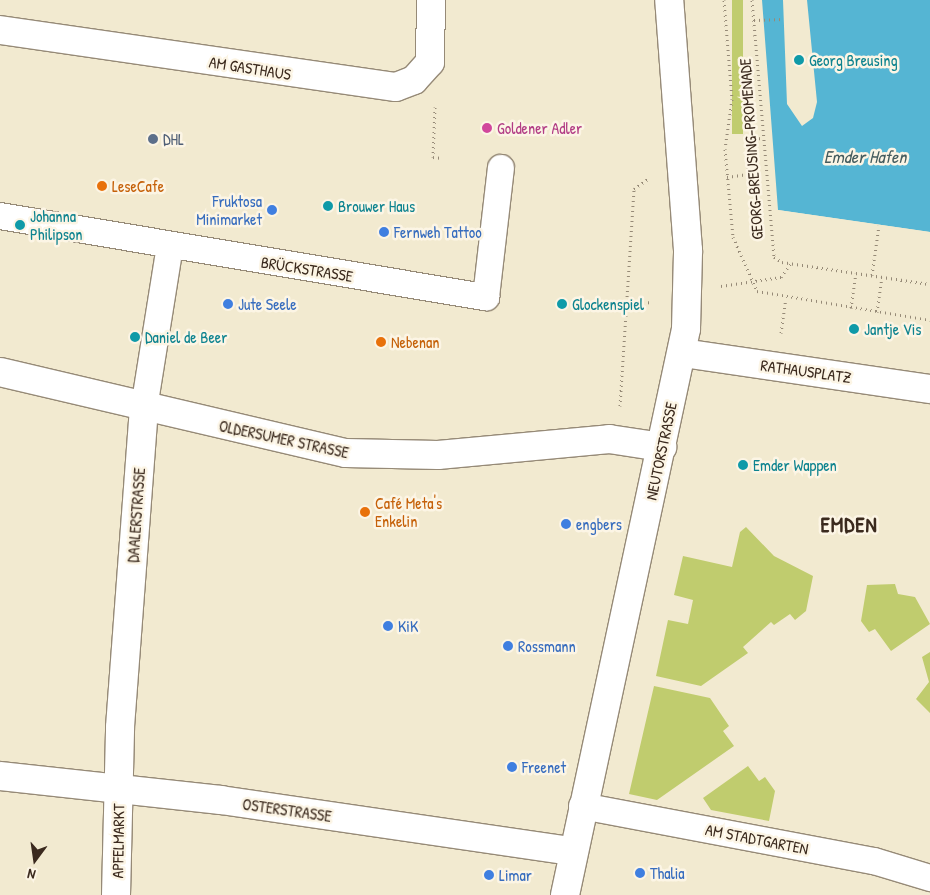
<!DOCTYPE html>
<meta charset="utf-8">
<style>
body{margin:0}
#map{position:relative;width:930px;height:895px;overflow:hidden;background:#f2ead0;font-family:"Patrick Hand",sans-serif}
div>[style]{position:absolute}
.green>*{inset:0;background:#c0cc6e;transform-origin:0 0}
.water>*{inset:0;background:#55b5d3}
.pier>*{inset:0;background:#f2ead0}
.path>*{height:3px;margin-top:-1.5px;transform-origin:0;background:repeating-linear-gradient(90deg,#968a77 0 1px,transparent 0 5px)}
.roads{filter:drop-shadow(1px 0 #968a77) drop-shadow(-1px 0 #968a77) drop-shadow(0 1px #968a77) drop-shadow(0 -1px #968a77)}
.pedestrian>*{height:26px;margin:-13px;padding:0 13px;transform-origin:13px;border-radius:13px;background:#fff}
.minor>*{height:28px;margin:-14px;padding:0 14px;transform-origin:14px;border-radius:14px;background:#fff}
.tertiary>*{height:28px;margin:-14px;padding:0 14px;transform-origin:14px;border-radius:14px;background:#fff}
.dots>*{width:14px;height:14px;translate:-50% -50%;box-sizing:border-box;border:2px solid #fcf5e5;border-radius:50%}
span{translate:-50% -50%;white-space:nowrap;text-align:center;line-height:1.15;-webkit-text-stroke:5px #fcf5e5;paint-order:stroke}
.culture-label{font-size:16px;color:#0d838f}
.left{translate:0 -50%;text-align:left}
.street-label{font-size:16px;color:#3b2a1e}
.hotel-label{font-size:16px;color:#b23c85}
.service-label{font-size:16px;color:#4e5e75}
.food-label{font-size:16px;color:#c56008}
.shop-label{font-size:16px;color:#366cbe}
.right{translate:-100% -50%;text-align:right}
.water-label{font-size:18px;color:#445b5d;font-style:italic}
.district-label{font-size:21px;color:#3b2a1e;font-weight:700;letter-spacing:1px}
.north{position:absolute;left:10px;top:835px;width:50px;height:50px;-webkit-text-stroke:4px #fcf5e5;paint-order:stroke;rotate:194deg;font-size:14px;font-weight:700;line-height:20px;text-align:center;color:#3b2a1e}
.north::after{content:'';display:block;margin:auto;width:18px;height:22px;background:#3b2a1e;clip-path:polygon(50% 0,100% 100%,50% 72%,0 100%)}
</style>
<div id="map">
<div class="green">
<div style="left:732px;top:0;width:11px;height:134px"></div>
<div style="clip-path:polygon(746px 527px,774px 556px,813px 576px,806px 611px,795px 620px,790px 614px,774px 625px,771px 622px,743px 647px,748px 653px,701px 686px,656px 676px,668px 620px,688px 624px,693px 600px,674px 595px,683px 556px,732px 567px,740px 532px)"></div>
<div style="clip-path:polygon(895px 584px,898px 594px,915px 597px,930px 624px,891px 651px,875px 629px,869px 632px,861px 621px,867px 585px)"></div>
<div style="clip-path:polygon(930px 652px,930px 713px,916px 699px,929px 682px,922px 657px)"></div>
<div style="clip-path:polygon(654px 686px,710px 698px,729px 726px,723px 731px,734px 746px,657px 800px,629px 794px)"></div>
<div style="clip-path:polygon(748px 766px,759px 781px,765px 777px,775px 791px,769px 821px,711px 810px,703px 798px)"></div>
</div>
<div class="water">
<div style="clip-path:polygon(762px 0,783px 0,787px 104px,802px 126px,813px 118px,817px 102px,807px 0,930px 0,930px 232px,778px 210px)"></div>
</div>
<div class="pier">
<div style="clip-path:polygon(778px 210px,930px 232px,930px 234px,778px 213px)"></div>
</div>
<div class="path">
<div style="left:724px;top:0;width:99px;rotate:85.4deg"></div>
<div style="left:732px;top:99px;width:50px;rotate:98deg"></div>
<div style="left:725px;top:149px;width:88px;rotate:84.8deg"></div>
<div style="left:733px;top:237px;width:59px;rotate:66deg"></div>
<div style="left:757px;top:291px;width:175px;rotate:9.5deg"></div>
<div style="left:752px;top:0;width:258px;rotate:85.1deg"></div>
<div style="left:774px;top:257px;width:9px;rotate:32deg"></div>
<div style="left:782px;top:262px;width:150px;rotate:8.5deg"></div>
<div style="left:754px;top:20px;width:30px;rotate:-2deg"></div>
<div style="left:435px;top:107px;width:50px;rotate:92.3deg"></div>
<div style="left:433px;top:157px;width:9px;rotate:6deg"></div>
<div style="left:727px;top:177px;width:21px;rotate:-8deg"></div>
<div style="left:748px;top:174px;width:35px;rotate:-88deg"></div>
<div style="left:749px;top:139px;width:14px;rotate:-4deg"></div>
<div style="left:872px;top:275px;width:50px;rotate:-82deg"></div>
<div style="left:721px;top:286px;width:61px;rotate:-8.5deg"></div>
<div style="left:781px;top:277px;width:16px;rotate:-55deg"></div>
<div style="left:608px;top:306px;width:44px;rotate:-5.2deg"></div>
<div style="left:851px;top:308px;width:35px;rotate:-82deg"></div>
<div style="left:877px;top:312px;width:35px;rotate:-82deg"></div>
<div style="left:781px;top:333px;width:34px;rotate:-82deg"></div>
<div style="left:620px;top:406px;width:217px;rotate:-86.3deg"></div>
<div style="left:634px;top:189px;width:17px;rotate:-36deg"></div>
</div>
<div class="roads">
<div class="pedestrian">
<div style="left:0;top:216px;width:493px;rotate:9.5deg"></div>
<div style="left:486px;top:297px;width:130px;rotate:-83.4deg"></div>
<div style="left:144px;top:408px;width:165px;rotate:-80.9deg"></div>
<div style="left:582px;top:806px;width:297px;rotate:10.7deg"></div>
<div style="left:874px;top:861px;width:59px;rotate:16.9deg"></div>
</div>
<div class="minor">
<div style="left:0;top:30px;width:400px;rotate:8.2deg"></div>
<div style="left:396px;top:87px;width:19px;rotate:-21deg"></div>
<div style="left:414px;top:80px;width:24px;rotate:-48deg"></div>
<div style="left:430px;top:62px;width:62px;rotate:-89.1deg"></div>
<div style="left:0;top:372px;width:355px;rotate:13.2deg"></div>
<div style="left:346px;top:453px;width:92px;rotate:1.2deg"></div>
<div style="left:438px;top:455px;width:172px;rotate:-5.3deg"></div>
<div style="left:609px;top:439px;width:54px;rotate:8.6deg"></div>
<div style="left:0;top:776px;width:222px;rotate:6.2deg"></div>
<div style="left:221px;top:800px;width:355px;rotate:8.3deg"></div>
<div style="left:116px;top:895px;width:168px;rotate:-88.6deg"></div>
<div style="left:120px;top:727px;width:320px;rotate:-85.7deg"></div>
</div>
<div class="tertiary">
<div style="left:683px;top:353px;width:250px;rotate:8.3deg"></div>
<div style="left:565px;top:895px;width:579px;rotate:-77.93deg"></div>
<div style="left:686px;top:329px;width:79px;rotate:-88.5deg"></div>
<div style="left:688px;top:250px;width:251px;rotate:-94.3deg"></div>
</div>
</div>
<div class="dots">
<div style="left:799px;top:60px;background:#0f9aa8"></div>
<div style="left:487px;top:128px;background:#d1479c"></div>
<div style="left:153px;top:139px;background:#5c6f8a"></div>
<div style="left:102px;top:186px;background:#e8710a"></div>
<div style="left:328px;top:206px;background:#0f9aa8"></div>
<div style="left:272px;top:210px;background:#3f7fe0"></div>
<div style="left:20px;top:225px;background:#0f9aa8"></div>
<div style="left:384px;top:232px;background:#3f7fe0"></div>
<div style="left:228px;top:304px;background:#3f7fe0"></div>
<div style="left:562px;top:304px;background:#0f9aa8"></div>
<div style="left:854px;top:329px;background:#0f9aa8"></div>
<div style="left:135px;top:337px;background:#0f9aa8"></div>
<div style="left:381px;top:342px;background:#e8710a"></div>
<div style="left:743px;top:465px;background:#0f9aa8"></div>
<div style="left:365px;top:512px;background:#e8710a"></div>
<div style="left:566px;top:524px;background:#3f7fe0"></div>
<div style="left:388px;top:626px;background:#3f7fe0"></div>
<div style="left:508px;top:646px;background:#3f7fe0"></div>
<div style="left:512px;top:767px;background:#3f7fe0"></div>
<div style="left:640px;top:873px;background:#3f7fe0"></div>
<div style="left:489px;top:875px;background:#3f7fe0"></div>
</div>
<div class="culture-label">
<span class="left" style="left:809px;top:60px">Georg Breusing</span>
<span class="left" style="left:338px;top:206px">Brouwer Haus</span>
<span class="left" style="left:30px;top:225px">Johanna<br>Philipson</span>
<span class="left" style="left:572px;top:304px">Glockenspiel</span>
<span class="left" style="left:864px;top:329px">Jantje Vis</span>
<span class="left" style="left:145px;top:337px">Daniel de Beer</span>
<span class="left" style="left:753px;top:465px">Emder Wappen</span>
</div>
<div class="street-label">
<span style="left:250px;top:68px;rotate:9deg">AM GASTHAUS</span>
<span style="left:751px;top:149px;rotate:-94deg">GEORG-BREUSING-PROMENADE</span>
<span style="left:307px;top:269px;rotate:9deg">BRÜCKSTRASSE</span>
<span style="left:806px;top:371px;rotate:8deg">RATHAUSPLATZ</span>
<span style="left:284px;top:439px;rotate:12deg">OLDERSUMER STRASSE</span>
<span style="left:661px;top:451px;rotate:-78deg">NEUTORSTRASSE</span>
<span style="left:136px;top:515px;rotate:-86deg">DAALERSTRASSE</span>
<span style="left:287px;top:810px;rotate:8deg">OSTERSTRASSE</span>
<span style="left:757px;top:839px;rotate:11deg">AM STADTGARTEN</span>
<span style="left:118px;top:841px;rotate:-89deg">APFELMARKT</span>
</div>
<div class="hotel-label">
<span class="left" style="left:497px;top:128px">Goldener Adler</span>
</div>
<div class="service-label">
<span class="left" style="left:163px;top:139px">DHL</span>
</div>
<div class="food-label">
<span class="left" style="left:112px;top:186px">LeseCafe</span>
<span class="left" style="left:391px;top:342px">Nebenan</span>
<span class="left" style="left:375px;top:512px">Café Meta's<br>Enkelin</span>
</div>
<div class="shop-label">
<span class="right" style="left:262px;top:210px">Fruktosa<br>Minimarket</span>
<span class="left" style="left:394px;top:232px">Fernweh Tattoo</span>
<span class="left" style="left:238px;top:304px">Jute Seele</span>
<span class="left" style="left:576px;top:524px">engbers</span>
<span class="left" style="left:398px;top:626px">KiK</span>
<span class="left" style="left:518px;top:646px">Rossmann</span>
<span class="left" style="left:522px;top:767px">Freenet</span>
<span class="left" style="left:650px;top:873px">Thalia</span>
<span class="left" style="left:499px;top:875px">Limar</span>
</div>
<div class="water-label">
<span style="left:865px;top:157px">Emder Hafen</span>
</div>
<div class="district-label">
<span style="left:849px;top:525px">EMDEN</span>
</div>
<div class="north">N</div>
</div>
